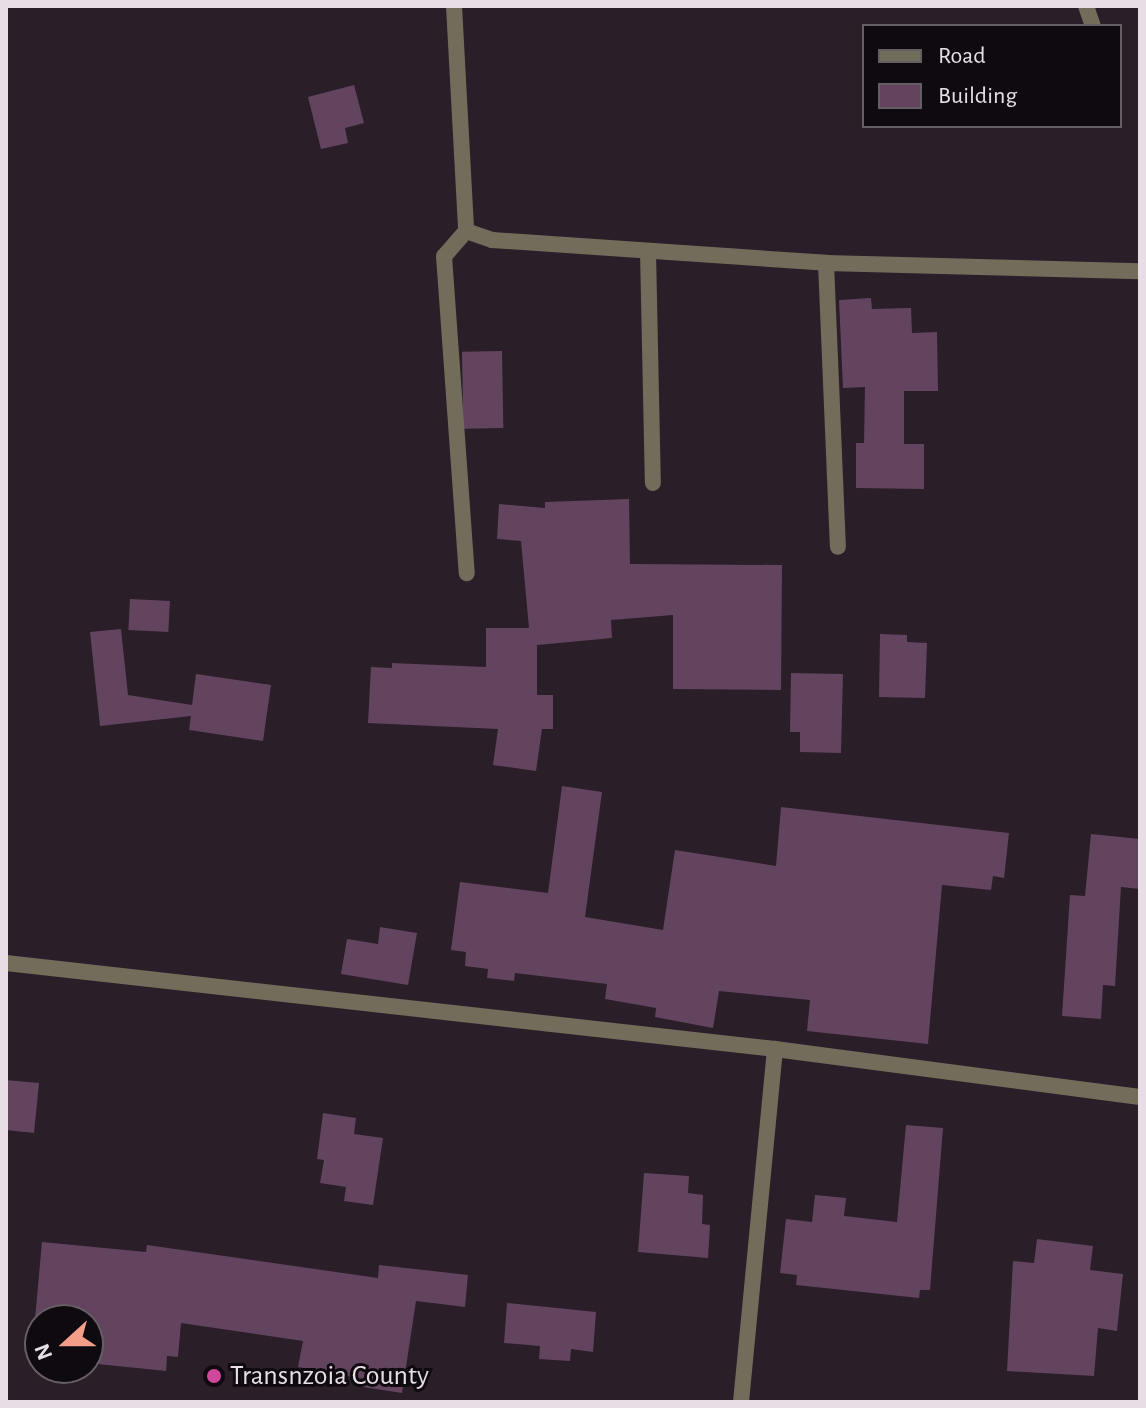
<!DOCTYPE html>
<style>
body{margin:0}
#map{position:relative;width:1146px;height:1408px;overflow:hidden;background:#2a1e29;font-family:"Alegreya Sans",sans-serif}
div>[style]{position:absolute}
.building>*{inset:0;background:#62445f;transform-origin:0 0}
.lane>*{height:16px;margin:-8px;padding:0 8px;transform-origin:8px;border-radius:8px;background:#726c5b}
.street>*{height:16px;margin:-8px;padding:0 8px;transform-origin:8px;border-radius:8px;background:#726c5b}
.dots>*{width:22px;height:22px;translate:-50% -50%;box-sizing:border-box;border:4px solid #0f0a0f;border-radius:50%}
span{translate:-50% -50%;white-space:nowrap;text-align:center;line-height:1.15;-webkit-text-stroke:6px #0f0a0f;paint-order:stroke}
.poi-label{font-size:28px;color:#e7dee5}
.left{translate:0 -50%;text-align:left}
.frame{position:absolute;inset:0;border:8px solid #e7dee5;pointer-events:none}
.legend{position:absolute;left:862px;top:24px;width:260px;height:104px;box-sizing:border-box;background:#0f0a0f;border:2px solid #655f65;margin:0;padding:10px 14px;list-style:none;font-size:24px;color:#e7dee5}
.legend li{display:flex;align-items:center;gap:16px;height:40px}
.legend b{width:40px;border:2px solid #655f65}
.north{position:absolute;left:24px;top:1304px;width:80px;height:80px;box-sizing:border-box;background:#0f0a0f;border:2px solid #655f65;border-radius:50%;rotate:249deg;font-size:22px;font-weight:700;line-height:32px;text-align:center;color:#e7dee5}
.north::after{content:'';display:block;margin:auto;width:28px;height:36px;background:#f49e89;clip-path:polygon(50% 0,100% 100%,50% 72%,0 100%)}
</style>
<div id="map">
<div class="building">
<div style="clip-path:polygon(354px 85px,364px 123px,345px 128px,348px 143px,321px 149px,308px 97px)"></div>
<div style="clip-path:polygon(871px 298px,872px 309px,911px 308px,912px 333px,937px 332px,938px 391px,904px 391px,904px 444px,924px 444px,924px 489px,856px 488px,856px 443px,864px 443px,865px 387px,843px 388px,839px 300px)"></div>
<div style="left:502px;top:351px;width:77px;height:40px;rotate:89deg"></div>
<div style="clip-path:polygon(629px 499px,630px 564px,782px 565px,781px 690px,673px 689px,673px 615px,611px 620px,612px 638px,537px 645px,537px 695px,553px 695px,553px 729px,542px 729px,536px 771px,493px 765px,498px 729px,368px 723px,371px 667px,392px 668px,392px 663px,486px 667px,486px 628px,529px 628px,521px 541px,497px 539px,499px 504px,545px 508px,545px 502px)"></div>
<div style="left:130px;top:599px;width:40px;height:31px;rotate:3deg"></div>
<div style="clip-path:polygon(121px 629px,128px 695px,192px 705px,196px 674px,271px 685px,263px 741px,189px 730px,191px 716px,100px 726px,90px 632px)"></div>
<div style="clip-path:polygon(880px 634px,907px 635px,907px 642px,927px 643px,925px 698px,879px 697px)"></div>
<div style="clip-path:polygon(791px 673px,843px 674px,841px 753px,800px 752px,800px 732px,790px 732px)"></div>
<div style="clip-path:polygon(562px 786px,602px 792px,585px 917px,663px 930px,675px 850px,776px 866px,781px 807px,1009px 833px,1004px 878px,993px 876px,991px 890px,942px 885px,928px 1044px,807px 1031px,810px 1000px,719px 991px,713px 1028px,655px 1017px,656px 1008px,605px 999px,607px 984px,515px 973px,514px 981px,487px 978px,488px 969px,465px 966px,466px 952px,451px 950px,460px 882px,548px 893px)"></div>
<div style="clip-path:polygon(1091px 834px,1140px 839px,1140px 889px,1121px 887px,1115px 986px,1103px 985px,1101px 1019px,1062px 1016px,1070px 895px,1085px 896px)"></div>
<div style="clip-path:polygon(380px 927px,417px 933px,408px 985px,341px 974px,347px 939px,378px 944px)"></div>
<div style="clip-path:polygon(6px 1080px,39px 1083px,34px 1133px,6px 1130px)"></div>
<div style="clip-path:polygon(323px 1113px,356px 1118px,354px 1134px,383px 1138px,373px 1205px,344px 1201px,346px 1187px,320px 1183px,324px 1160px,317px 1159px)"></div>
<div style="clip-path:polygon(906px 1125px,943px 1128px,930px 1290px,920px 1290px,919px 1298px,796px 1285px,797px 1275px,780px 1273px,786px 1219px,812px 1222px,815px 1195px,846px 1198px,844px 1216px,897px 1222px)"></div>
<div style="clip-path:polygon(644px 1173px,689px 1176px,688px 1193px,703px 1195px,702px 1224px,710px 1225px,708px 1258px,638px 1252px)"></div>
<div style="clip-path:polygon(1037px 1239px,1093px 1246px,1090px 1270px,1123px 1274px,1117px 1331px,1098px 1328px,1094px 1376px,1007px 1371px,1013px 1261px,1034px 1263px)"></div>
<div style="clip-path:polygon(42px 1242px,146px 1252px,147px 1245px,378px 1278px,379px 1265px,468px 1275px,465px 1307px,416px 1301px,402px 1393px,363px 1387px,364px 1379px,298px 1367px,303px 1341px,181px 1323px,178px 1357px,167px 1356px,166px 1371px,88px 1363px,88px 1320px,40px 1320px,40px 1364px,31px 1363px)"></div>
<div style="clip-path:polygon(507px 1303px,596px 1312px,593px 1352px,571px 1349px,570px 1361px,539px 1359px,540px 1346px,504px 1343px)"></div>
</div>
<div class="lane">
<div style="left:1086px;top:6px;width:21px;rotate:71deg"></div>
<div style="left:466px;top:231px;width:33px;rotate:131deg"></div>
<div style="left:444px;top:256px;width:318px;rotate:85.9deg"></div>
<div style="left:648px;top:251px;width:232px;rotate:88.8deg"></div>
<div style="left:826px;top:263px;width:284px;rotate:87.6deg"></div>
</div>
<div class="street">
<div style="left:454px;top:6px;width:225px;rotate:86.9deg"></div>
<div style="left:466px;top:231px;width:28px;rotate:19deg"></div>
<div style="left:492px;top:240px;width:335px;rotate:3.9deg"></div>
<div style="left:826px;top:263px;width:314px;rotate:1.5deg"></div>
<div style="left:6px;top:963px;width:774px;rotate:6.38deg"></div>
<div style="left:775px;top:1049px;width:368px;rotate:7.5deg"></div>
<div style="left:741px;top:1402px;width:355px;rotate:-84.5deg"></div>
</div>
<div class="dots">
<div style="left:214px;top:1376px;background:#d1479c"></div>
</div>
<div class="poi-label">
<span class="left" style="left:230px;top:1376px">Transnzoia County</span>
</div>
<div class="frame"></div>
<ul class="legend">
<li><b style="height:10px;background:#726c5b"></b>Road</li>
<li><b style="height:22px;background:#62445f"></b>Building</li>
</ul>
<div class="north">N</div>
</div>
